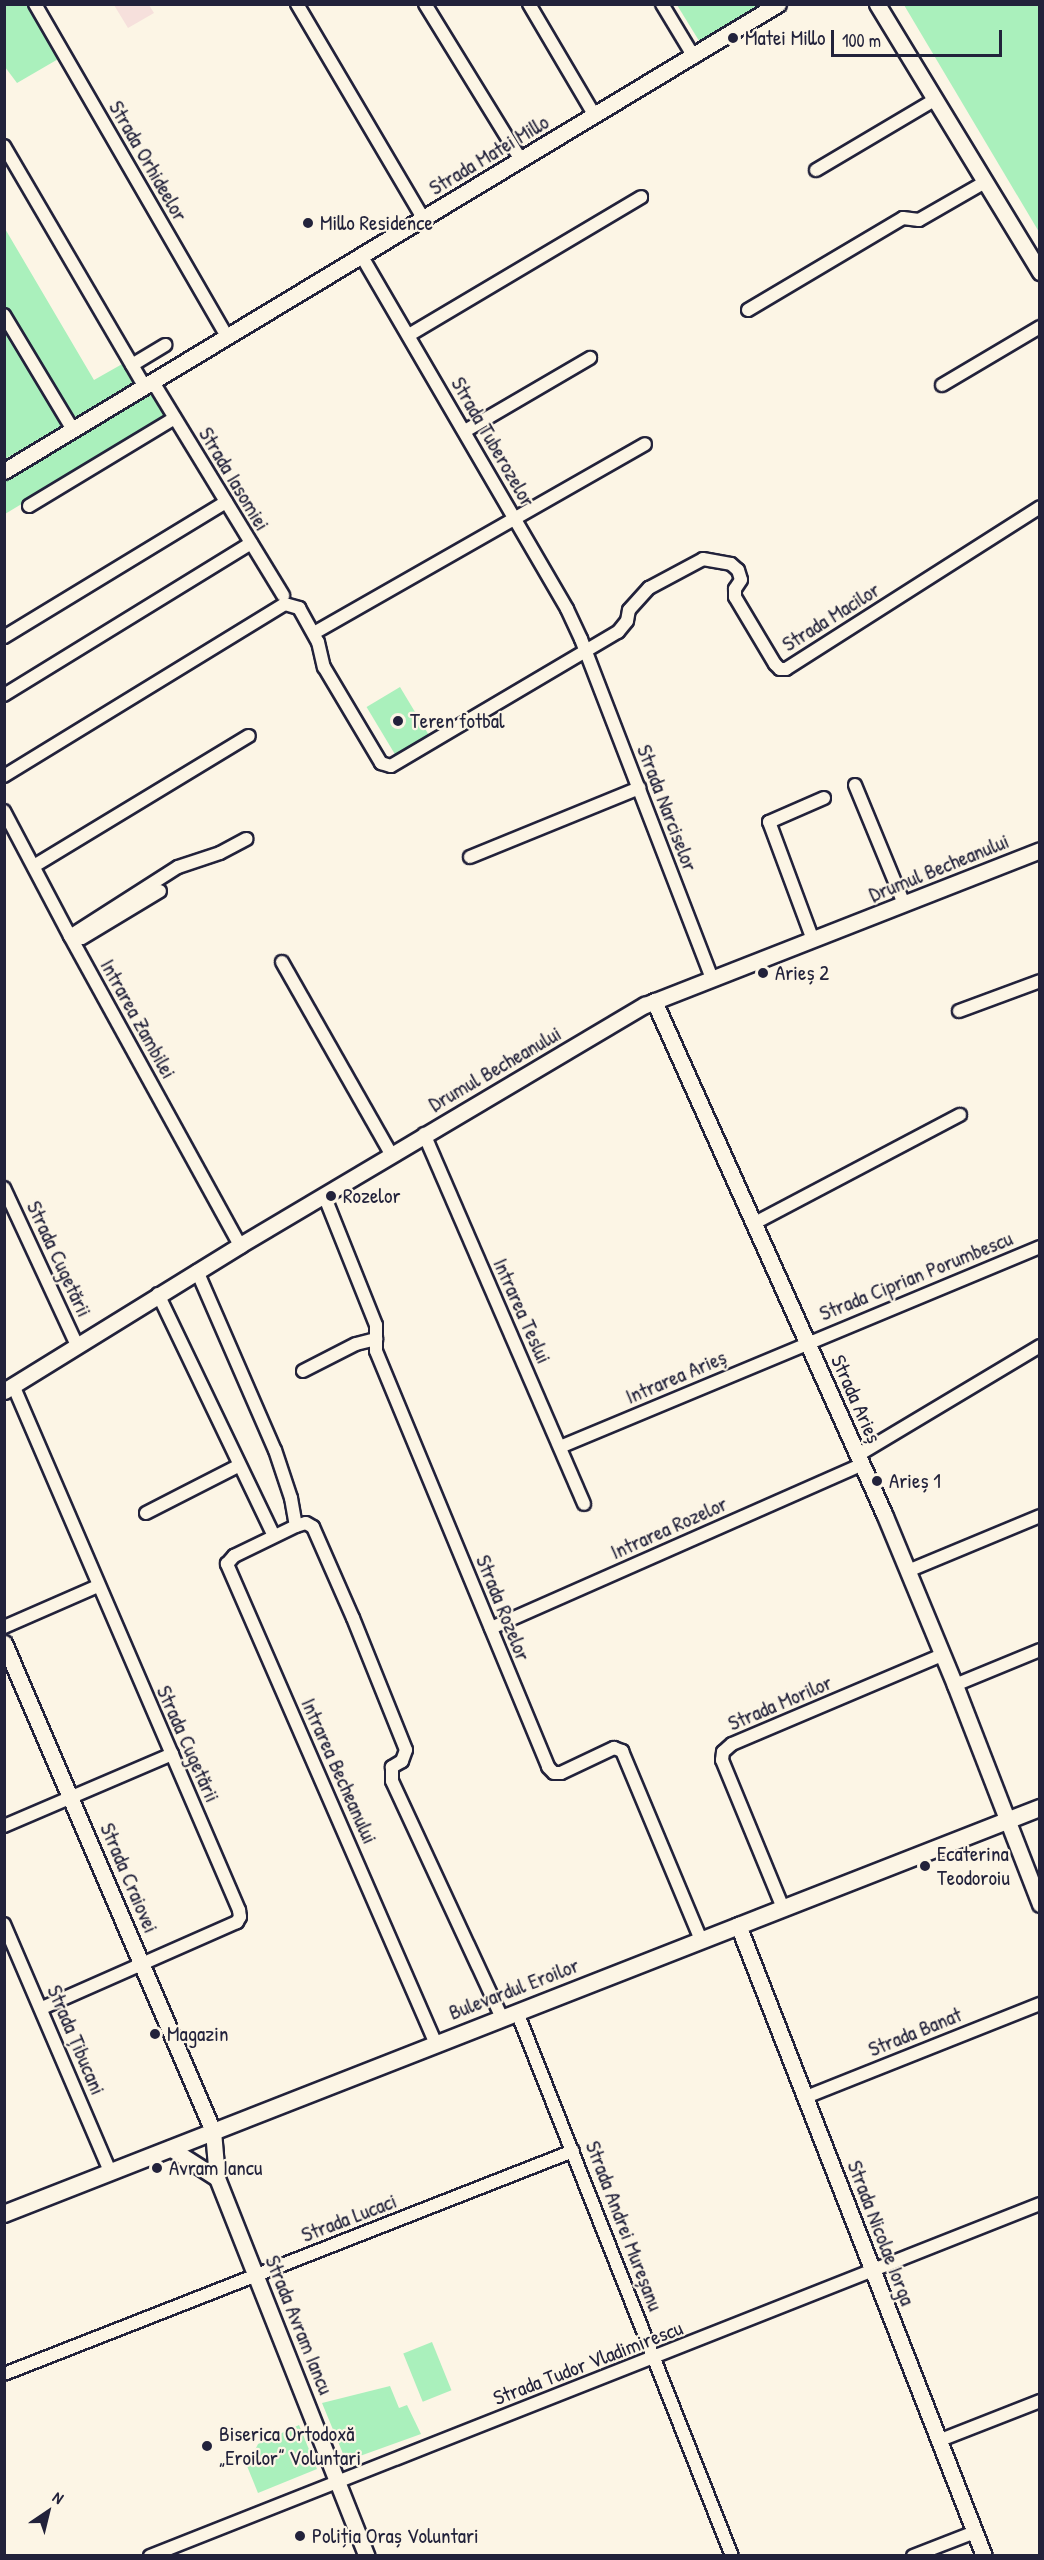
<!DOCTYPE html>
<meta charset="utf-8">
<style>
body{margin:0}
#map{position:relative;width:1044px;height:2560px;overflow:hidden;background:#fcf5e5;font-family:"Patrick Hand",sans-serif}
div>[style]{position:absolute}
.built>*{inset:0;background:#f6e0dc}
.green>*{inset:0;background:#aaf0bc;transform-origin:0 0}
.roads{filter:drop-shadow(2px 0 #22223b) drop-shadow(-2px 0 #22223b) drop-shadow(0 2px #22223b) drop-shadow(0 -2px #22223b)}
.minor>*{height:12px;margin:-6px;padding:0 6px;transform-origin:6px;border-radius:6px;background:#fcf5e5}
.tertiary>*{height:15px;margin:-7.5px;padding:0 7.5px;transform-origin:7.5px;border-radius:7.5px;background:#fcf5e5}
.secondary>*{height:16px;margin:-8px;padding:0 8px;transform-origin:8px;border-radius:8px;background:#fcf5e5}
.dots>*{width:16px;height:16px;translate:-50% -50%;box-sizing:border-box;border:3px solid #fcf5e5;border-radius:50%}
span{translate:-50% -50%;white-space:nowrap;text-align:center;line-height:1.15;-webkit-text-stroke:4.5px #fcf5e5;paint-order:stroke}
.poi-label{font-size:21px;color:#22223b}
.left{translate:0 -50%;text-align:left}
.street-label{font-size:21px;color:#22223b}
.frame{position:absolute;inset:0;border:6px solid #22223b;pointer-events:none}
.north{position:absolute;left:18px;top:2482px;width:60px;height:60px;-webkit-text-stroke:4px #fcf5e5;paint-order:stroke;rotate:35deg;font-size:16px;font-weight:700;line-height:24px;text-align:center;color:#22223b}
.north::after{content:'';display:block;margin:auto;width:21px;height:27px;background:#22223b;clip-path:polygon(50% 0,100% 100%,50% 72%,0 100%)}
.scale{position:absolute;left:831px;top:30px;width:171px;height:27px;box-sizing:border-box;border:3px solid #22223b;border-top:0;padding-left:8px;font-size:18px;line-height:21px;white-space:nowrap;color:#22223b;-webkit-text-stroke:4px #fcf5e5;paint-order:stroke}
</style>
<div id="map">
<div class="built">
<div style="clip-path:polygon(114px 5px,149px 5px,154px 13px,128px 28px)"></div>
</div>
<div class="green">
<div style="clip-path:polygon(5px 5px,29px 5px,60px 58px,17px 83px,5px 67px)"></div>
<div style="clip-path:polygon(677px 5px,764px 5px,701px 44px)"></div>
<div style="clip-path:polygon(904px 5px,1039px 5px,1039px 232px)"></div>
<div style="clip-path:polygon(4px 227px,94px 380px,124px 363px,136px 382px,5px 459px)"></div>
<div style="clip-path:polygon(149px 391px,166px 417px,5px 514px,5px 476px)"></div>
<div style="left:400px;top:687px;width:56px;height:39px;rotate:59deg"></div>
<div style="left:432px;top:2342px;width:52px;height:31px;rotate:68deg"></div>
<div style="clip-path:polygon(390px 2386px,399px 2408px,407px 2405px,421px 2434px,346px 2461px,322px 2403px)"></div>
<div style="clip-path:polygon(299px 2425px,317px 2469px,258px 2493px,247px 2466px,258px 2444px)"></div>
</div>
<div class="roads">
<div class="minor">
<div style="left:35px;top:4px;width:384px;rotate:60deg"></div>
<div style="left:297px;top:4px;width:248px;rotate:59.5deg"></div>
<div style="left:425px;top:4px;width:183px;rotate:58.4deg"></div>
<div style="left:529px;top:4px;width:130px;rotate:59.5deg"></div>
<div style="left:662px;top:4px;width:62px;rotate:58.9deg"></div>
<div style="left:4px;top:146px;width:279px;rotate:59.7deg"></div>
<div style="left:816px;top:170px;width:139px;rotate:-30.6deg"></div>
<div style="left:361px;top:255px;width:410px;rotate:59.8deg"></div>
<div style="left:567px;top:609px;width:33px;rotate:65deg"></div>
<div style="left:581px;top:639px;width:364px;rotate:68.9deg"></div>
<div style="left:748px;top:310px;width:180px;rotate:-30.7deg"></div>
<div style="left:903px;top:218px;width:16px;rotate:7deg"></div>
<div style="left:919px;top:220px;width:76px;rotate:-29.9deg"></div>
<div style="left:4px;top:315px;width:134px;rotate:59deg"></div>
<div style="left:409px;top:335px;width:270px;rotate:-30.7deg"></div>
<div style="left:132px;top:365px;width:39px;rotate:-31deg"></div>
<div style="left:153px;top:382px;width:250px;rotate:58.6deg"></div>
<div style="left:942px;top:385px;width:114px;rotate:-30.6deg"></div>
<div style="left:465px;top:431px;width:145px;rotate:-30.3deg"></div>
<div style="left:29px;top:506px;width:170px;rotate:-31.1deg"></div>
<div style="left:314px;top:633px;width:381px;rotate:-29.7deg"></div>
<div style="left:4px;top:637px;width:260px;rotate:-31.3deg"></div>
<div style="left:4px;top:695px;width:290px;rotate:-31.6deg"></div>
<div style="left:4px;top:776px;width:329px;rotate:-31.5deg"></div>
<div style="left:285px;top:604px;width:15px;rotate:16deg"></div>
<div style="left:299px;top:608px;width:39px;rotate:61deg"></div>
<div style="left:318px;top:642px;width:26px;rotate:77deg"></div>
<div style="left:324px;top:667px;width:112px;rotate:59.3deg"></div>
<div style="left:381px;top:763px;width:10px;rotate:17deg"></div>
<div style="left:391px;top:766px;width:264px;rotate:-30.6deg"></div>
<div style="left:618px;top:632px;width:14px;rotate:-51deg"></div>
<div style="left:627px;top:621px;width:11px;rotate:-80deg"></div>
<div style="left:629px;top:610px;width:30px;rotate:-48deg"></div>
<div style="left:649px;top:588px;width:61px;rotate:-28.2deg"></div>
<div style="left:703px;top:559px;width:28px;rotate:10deg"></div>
<div style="left:731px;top:564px;width:9px;rotate:41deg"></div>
<div style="left:738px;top:570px;width:10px;rotate:73deg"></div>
<div style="left:741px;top:580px;width:11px;rotate:124deg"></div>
<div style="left:735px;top:589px;width:8px;rotate:90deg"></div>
<div style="left:735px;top:597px;width:78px;rotate:59.2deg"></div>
<div style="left:775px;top:664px;width:7px;rotate:45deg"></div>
<div style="left:780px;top:669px;width:6px"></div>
<div style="left:786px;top:669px;width:301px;rotate:-32.5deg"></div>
<div style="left:855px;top:785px;width:129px;rotate:67.6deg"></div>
<div style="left:4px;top:811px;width:141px;rotate:62.2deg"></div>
<div style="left:70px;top:936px;width:353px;rotate:61.2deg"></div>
<div style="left:470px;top:857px;width:183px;rotate:-22.2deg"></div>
<div style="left:34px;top:866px;width:251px;rotate:-31.2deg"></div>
<div style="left:70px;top:936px;width:128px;rotate:-32.6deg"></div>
<div style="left:178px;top:867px;width:44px;rotate:-18.4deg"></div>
<div style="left:220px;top:853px;width:30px;rotate:-28deg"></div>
<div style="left:82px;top:938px;width:91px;rotate:-31.1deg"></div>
<div style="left:813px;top:940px;width:126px;rotate:-110.4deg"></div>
<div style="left:769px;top:822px;width:60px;rotate:-23.6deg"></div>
<div style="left:282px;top:962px;width:221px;rotate:60.4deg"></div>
<div style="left:959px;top:1011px;width:86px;rotate:-20.3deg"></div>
<div style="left:424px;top:1134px;width:403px;rotate:66.6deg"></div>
<div style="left:4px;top:1188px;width:173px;rotate:65.1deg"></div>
<div style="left:324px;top:1195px;width:140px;rotate:68.2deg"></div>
<div style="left:376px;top:1325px;width:26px;rotate:90deg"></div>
<div style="left:376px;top:1351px;width:450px;rotate:67.5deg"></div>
<div style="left:548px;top:1767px;width:8px;rotate:45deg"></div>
<div style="left:554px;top:1773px;width:7px"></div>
<div style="left:561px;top:1773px;width:59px;rotate:-25.3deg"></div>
<div style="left:614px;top:1748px;width:9px;rotate:21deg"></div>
<div style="left:622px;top:1751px;width:205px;rotate:67.3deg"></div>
<div style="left:753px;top:1224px;width:234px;rotate:-27.8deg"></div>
<div style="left:197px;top:1271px;width:195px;rotate:66.5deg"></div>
<div style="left:275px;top:1450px;width:51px;rotate:71.6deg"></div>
<div style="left:291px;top:1498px;width:28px;rotate:80deg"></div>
<div style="left:158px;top:1294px;width:268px;rotate:64.4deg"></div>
<div style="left:303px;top:1371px;width:59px;rotate:-27deg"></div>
<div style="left:356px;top:1344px;width:21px;rotate:-14deg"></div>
<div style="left:13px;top:1385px;width:572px;rotate:66.71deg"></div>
<div style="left:239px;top:1910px;width:7px;rotate:82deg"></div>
<div style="left:240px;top:1917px;width:6px;rotate:121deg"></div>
<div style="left:237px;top:1922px;width:213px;rotate:156.2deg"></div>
<div style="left:560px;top:1447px;width:520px;rotate:-22.62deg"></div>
<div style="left:858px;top:1455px;width:212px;rotate:-30.9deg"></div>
<div style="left:146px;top:1513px;width:103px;rotate:-27.1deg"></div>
<div style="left:908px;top:1571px;width:143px;rotate:-22.6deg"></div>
<div style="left:4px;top:1627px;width:103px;rotate:-23.6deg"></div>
<div style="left:491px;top:1628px;width:406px;rotate:-23.8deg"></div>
<div style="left:955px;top:1685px;width:92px;rotate:-22.4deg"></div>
<div style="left:4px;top:1826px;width:183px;rotate:-23.2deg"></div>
<div style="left:783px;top:1908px;width:160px;rotate:-112.4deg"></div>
<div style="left:722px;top:1760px;width:8px;rotate:-83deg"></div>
<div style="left:723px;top:1752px;width:12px;rotate:-42deg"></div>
<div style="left:732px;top:1744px;width:228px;rotate:-23deg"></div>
<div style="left:4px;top:1924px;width:269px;rotate:66.8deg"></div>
<div style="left:517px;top:2012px;width:585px;rotate:68.44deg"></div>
<div style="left:436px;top:2044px;width:524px;rotate:-113.53deg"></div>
<div style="left:227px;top:1564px;width:11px;rotate:-49deg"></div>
<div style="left:234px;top:1556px;width:69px;rotate:-25.8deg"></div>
<div style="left:296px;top:1526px;width:10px;rotate:-17deg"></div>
<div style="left:306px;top:1523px;width:8px;rotate:30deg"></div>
<div style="left:313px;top:1527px;width:99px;rotate:66.3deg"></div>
<div style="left:353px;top:1618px;width:142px;rotate:68.1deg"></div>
<div style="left:406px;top:1750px;width:12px;rotate:110deg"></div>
<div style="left:402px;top:1761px;width:12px;rotate:149deg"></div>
<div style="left:392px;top:1767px;width:14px;rotate:90deg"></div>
<div style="left:392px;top:1781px;width:261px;rotate:65.1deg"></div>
<div style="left:806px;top:2097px;width:252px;rotate:-21.7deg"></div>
<div style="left:4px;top:2374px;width:611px;rotate:-21.4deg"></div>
<div style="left:938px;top:2441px;width:110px;rotate:-21.4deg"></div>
<div style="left:150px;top:2556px;width:957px;rotate:-21.58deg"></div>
<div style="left:913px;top:2556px;width:66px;rotate:-21.2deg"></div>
</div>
<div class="tertiary">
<div style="left:877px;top:4px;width:314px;rotate:58.7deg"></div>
<div style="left:4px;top:471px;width:904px;rotate:-31.11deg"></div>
<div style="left:654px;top:1001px;width:564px;rotate:65.84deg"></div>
<div style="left:885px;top:1516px;width:183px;rotate:67.5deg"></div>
<div style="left:955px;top:1685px;width:235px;rotate:68.8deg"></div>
<div style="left:4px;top:1391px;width:278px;rotate:-31.7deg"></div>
<div style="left:240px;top:1245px;width:471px;rotate:-30.7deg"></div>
<div style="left:645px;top:1005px;width:424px;rotate:-21.4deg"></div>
<div style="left:4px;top:1643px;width:531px;rotate:66.82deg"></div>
<div style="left:213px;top:2131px;width:47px;rotate:85.1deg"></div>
<div style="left:217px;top:2178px;width:407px;rotate:68.4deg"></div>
<div style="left:738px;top:1925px;width:677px;rotate:68.7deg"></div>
<div style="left:170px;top:2148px;width:56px;rotate:32.6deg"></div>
</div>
<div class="secondary">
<div style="left:4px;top:2214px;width:1113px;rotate:-21.4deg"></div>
</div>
</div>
<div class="dots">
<div style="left:733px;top:38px;background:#22223b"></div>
<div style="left:308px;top:223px;background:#22223b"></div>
<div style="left:398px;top:721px;background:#22223b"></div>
<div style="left:763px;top:973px;background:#22223b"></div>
<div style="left:331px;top:1196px;background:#22223b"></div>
<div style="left:877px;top:1481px;background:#22223b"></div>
<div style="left:925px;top:1866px;background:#22223b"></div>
<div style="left:155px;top:2034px;background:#22223b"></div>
<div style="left:157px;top:2168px;background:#22223b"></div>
<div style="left:207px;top:2446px;background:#22223b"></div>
<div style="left:300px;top:2536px;background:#22223b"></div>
</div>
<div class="poi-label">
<span class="left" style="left:745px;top:38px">Matei Millo</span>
<span class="left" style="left:320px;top:223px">Millo Residence</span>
<span class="left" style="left:410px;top:721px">Teren fotbal</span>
<span class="left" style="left:775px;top:973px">Arieș 2</span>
<span class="left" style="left:343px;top:1196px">Rozelor</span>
<span class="left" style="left:889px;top:1481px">Arieș 1</span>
<span class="left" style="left:937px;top:1866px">Ecaterina<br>Teodoroiu</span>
<span class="left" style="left:167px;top:2034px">Magazin</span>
<span class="left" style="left:169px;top:2168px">Avram Iancu</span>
<span class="left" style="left:219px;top:2446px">Biserica Ortodoxă<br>„Eroilor” Voluntari</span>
<span class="left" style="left:312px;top:2536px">Poliția Oraș Voluntari</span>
</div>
<div class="street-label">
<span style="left:489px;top:155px;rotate:-31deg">Strada Matei Millo</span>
<span style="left:148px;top:161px;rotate:60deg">Strada Orhideelor</span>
<span style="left:493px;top:442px;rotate:60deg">Strada Tuberozelor</span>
<span style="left:234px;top:479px;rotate:59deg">Strada Iasomiei</span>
<span style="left:831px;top:617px;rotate:-32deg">Strada Macilor</span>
<span style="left:667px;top:808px;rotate:69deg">Strada Narciselor</span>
<span style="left:939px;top:868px;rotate:-22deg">Drumul Becheanului</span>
<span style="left:138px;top:1019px;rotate:61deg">Intrarea Zambilei</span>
<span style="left:495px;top:1069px;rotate:-30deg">Drumul Becheanului</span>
<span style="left:59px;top:1259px;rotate:65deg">Strada Cugetării</span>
<span style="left:916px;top:1276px;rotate:-22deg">Strada Ciprian Porumbescu</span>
<span style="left:522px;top:1311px;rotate:66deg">Intrarea Teslui</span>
<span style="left:676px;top:1377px;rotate:-23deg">Intrarea Arieș</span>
<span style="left:856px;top:1399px;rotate:66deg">Strada Arieș</span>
<span style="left:669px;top:1528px;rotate:-24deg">Intrarea Rozelor</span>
<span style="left:503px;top:1608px;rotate:68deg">Strada Rozelor</span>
<span style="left:780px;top:1703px;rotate:-23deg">Strada Morilor</span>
<span style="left:188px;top:1744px;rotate:66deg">Strada Cugetării</span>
<span style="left:339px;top:1771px;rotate:66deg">Intrarea Becheanului</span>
<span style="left:129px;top:1878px;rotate:67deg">Strada Craiovei</span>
<span style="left:514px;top:1989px;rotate:-21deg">Bulevardul Eroilor</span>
<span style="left:915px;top:2032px;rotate:-22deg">Strada Banat</span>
<span style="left:76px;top:2040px;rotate:67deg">Strada Țibucani</span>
<span style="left:349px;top:2218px;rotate:-21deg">Strada Lucaci</span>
<span style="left:624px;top:2226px;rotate:69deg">Strada Andrei Mureșanu</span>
<span style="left:881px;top:2233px;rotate:69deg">Strada Nicolae Iorga</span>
<span style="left:299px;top:2325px;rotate:68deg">Strada Avram Iancu</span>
<span style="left:588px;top:2363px;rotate:-21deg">Strada Tudor Vladimirescu</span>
</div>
<div class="frame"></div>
<div class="north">N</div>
<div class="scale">100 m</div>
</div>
